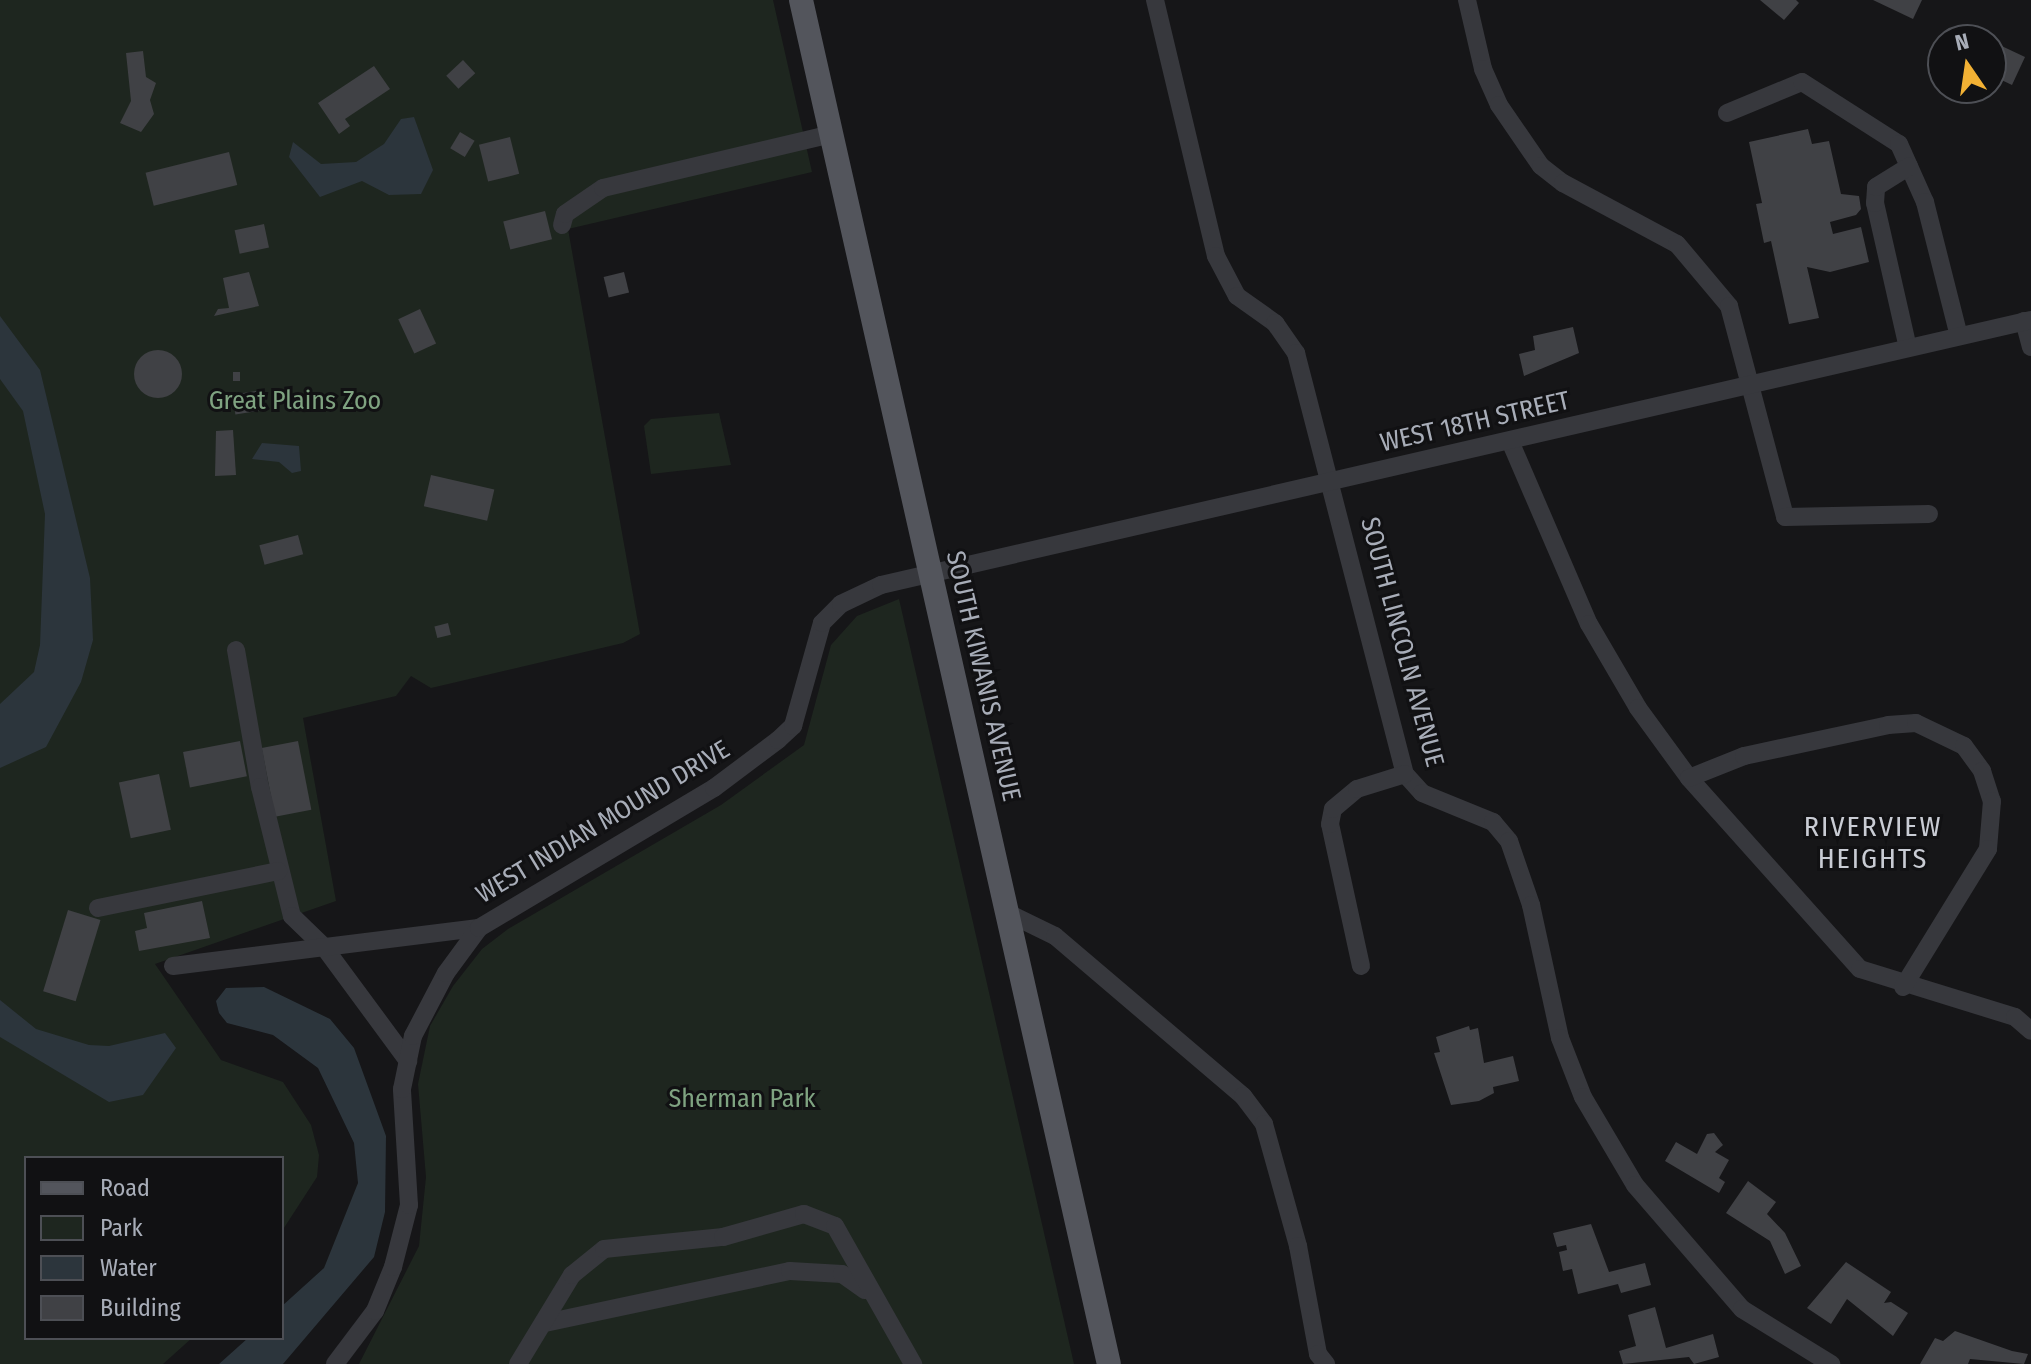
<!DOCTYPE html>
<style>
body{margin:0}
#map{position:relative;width:2031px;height:1364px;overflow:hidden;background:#161618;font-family:"Fira Sans Condensed",sans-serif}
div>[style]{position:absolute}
.green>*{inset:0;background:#1e261f}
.water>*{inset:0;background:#2c353c}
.building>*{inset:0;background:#404145;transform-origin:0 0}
.round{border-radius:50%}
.minor>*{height:18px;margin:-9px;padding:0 9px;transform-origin:9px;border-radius:9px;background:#37383d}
.major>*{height:24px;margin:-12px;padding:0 12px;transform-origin:12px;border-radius:12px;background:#53555c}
span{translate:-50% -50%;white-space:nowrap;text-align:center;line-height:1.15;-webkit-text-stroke:6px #111113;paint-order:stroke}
.park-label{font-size:26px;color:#7fa381}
.street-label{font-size:26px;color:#a8adb8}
.neighbourhood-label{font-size:28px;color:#c9ccd4;letter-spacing:2px}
.legend{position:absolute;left:24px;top:1156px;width:260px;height:184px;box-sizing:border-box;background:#111113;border:2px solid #4d4f55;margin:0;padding:10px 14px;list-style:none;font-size:24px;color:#a8adb8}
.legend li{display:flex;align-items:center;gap:16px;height:40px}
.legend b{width:40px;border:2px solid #4d4f55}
.north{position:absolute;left:1927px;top:24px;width:80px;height:80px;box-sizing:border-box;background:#111113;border:2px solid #4d4f55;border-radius:50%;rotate:347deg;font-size:22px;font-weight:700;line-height:32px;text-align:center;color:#a8adb8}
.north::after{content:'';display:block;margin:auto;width:28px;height:36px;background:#f2b134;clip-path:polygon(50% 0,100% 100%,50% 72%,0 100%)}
</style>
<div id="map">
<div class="green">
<div style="clip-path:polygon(0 0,773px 0,812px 172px,568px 229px,640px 634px,623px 643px,431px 688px,411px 676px,396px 696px,303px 718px,336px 901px,155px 964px,221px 1060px,283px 1082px,311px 1125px,319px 1155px,317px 1177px,282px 1231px,282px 1158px,26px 1158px,26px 1338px,192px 1338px,163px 1364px,0 1364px)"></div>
<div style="clip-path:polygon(719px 413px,731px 465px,651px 474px,644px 426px,651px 419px)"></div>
<div style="clip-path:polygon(899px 599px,1074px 1364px,359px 1364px,419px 1246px,426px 1177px,418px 1084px,430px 1026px,453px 986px,482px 949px,508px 929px,721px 805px,804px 745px,831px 645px,857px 616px)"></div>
</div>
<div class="water">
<div style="clip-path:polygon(414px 117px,433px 170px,421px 194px,389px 195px,362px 181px,320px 197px,289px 157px,293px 142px,321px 164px,356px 162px,384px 144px,401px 119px)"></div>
<div style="clip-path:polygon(0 316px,40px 370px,90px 578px,93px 640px,81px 682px,46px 747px,0 768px,0 704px,34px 672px,40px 645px,45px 514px,23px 411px,0 379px)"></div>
<div style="clip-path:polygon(262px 443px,299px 446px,301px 471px,292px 473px,279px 462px,252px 459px)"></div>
<div style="clip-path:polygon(264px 987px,330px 1019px,354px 1048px,386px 1136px,385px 1212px,374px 1257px,283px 1364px,219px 1364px,248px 1338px,282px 1338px,282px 1306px,324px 1268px,358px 1183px,354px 1143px,318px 1068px,273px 1035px,227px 1023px,219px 1013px,216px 1001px,226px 988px)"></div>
<div style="clip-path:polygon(0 1000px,36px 1029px,89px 1045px,109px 1046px,165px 1033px,176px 1048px,143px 1095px,109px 1102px,0 1037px)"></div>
</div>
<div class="building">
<div style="clip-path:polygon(1760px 0,1796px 0,1799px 3px,1784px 20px)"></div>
<div style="clip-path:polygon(1873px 0,1922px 0,1913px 19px)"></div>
<div style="clip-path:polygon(1960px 26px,1988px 40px,1953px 40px)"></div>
<div style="clip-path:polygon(1991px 41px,2025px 57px,2012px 85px,1991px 75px)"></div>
<div style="clip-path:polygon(143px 51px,146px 77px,156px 83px,150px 100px,154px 114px,141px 132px,120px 123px,131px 101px,126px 53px)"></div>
<div style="left:463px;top:60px;width:18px;height:23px;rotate:47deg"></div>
<div style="clip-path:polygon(374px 66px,390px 89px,345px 119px,350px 126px,339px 134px,318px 103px)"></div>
<div style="clip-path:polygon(1808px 129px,1812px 144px,1829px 141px,1841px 194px,1859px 196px,1861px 209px,1856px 215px,1830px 222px,1833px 234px,1861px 227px,1869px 262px,1830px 272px,1807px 267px,1819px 318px,1789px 324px,1771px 241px,1764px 243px,1756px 204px,1762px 203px,1749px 142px)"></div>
<div style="left:460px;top:132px;width:17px;height:19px;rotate:31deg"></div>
<div style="left:510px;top:137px;width:38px;height:32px;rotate:76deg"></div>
<div style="left:229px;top:152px;width:34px;height:86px;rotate:76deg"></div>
<div style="left:545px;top:211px;width:29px;height:43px;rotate:76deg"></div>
<div style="left:264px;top:224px;width:24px;height:30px;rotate:78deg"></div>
<div style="clip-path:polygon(249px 272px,259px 306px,214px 316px,218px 309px,229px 308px,223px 278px)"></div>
<div style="left:624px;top:272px;width:21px;height:21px;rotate:76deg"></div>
<div style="left:420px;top:309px;width:38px;height:24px;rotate:65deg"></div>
<div style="clip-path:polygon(1573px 327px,1579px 353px,1524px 376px,1519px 354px,1535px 350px,1533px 336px)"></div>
<div class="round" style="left:134px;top:350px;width:48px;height:48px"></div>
<div style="left:233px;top:372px;width:7px;height:9px"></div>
<div style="left:256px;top:391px;width:20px;height:24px;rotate:81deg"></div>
<div style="clip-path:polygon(233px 430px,236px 475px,215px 476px,216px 431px)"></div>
<div style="left:431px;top:475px;width:65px;height:32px;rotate:13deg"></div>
<div style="left:298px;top:535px;width:20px;height:40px;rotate:75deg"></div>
<div style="left:448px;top:623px;width:12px;height:14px;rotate:76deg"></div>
<div style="left:240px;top:741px;width:36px;height:58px;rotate:79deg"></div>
<div style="left:298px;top:741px;width:70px;height:37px;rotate:79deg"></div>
<div style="left:159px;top:774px;width:57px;height:41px;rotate:78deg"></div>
<div style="clip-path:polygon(202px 901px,210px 938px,139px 951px,135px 931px,147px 928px,144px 913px)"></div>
<div style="left:68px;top:910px;width:34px;height:85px;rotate:17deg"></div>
<div style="clip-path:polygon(1469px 1026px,1470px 1030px,1478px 1028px,1484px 1063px,1513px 1056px,1519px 1081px,1493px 1087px,1494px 1093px,1479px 1101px,1451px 1105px,1434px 1053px,1440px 1052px,1436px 1037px)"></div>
<div style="clip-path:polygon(1714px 1133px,1723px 1145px,1715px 1152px,1729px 1160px,1719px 1178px,1725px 1182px,1719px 1193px,1665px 1161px,1676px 1142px,1697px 1154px,1707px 1134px)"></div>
<div style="clip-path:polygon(1748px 1181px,1776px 1202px,1767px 1214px,1785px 1233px,1801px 1266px,1785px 1274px,1770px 1241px,1726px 1213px)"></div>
<div style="clip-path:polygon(1591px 1224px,1609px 1272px,1645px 1263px,1651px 1285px,1621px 1293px,1618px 1284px,1578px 1294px,1572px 1269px,1563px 1271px,1559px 1252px,1567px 1250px,1566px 1245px,1557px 1247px,1553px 1233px)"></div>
<div style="clip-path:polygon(1846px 1262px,1891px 1292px,1884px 1303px,1891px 1302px,1908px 1313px,1893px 1336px,1847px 1299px,1831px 1324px,1807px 1308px)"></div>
<div style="clip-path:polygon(1655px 1307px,1666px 1348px,1713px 1334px,1719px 1357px,1694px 1364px,1689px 1357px,1623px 1364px,1619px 1351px,1636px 1346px,1628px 1315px)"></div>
<div style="clip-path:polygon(1955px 1331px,2012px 1351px,2028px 1354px,2024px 1364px,1970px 1359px,1968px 1364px,1920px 1364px,1935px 1338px,1943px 1341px)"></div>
</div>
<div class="minor">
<div style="left:1155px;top:0;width:263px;rotate:76.6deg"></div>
<div style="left:1216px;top:256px;width:45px;rotate:62.3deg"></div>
<div style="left:1237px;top:296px;width:47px;rotate:35.4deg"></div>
<div style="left:1275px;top:323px;width:37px;rotate:55deg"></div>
<div style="left:1296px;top:353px;width:435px;rotate:75.5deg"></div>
<div style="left:1405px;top:774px;width:25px;rotate:48deg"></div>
<div style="left:1422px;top:793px;width:77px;rotate:22.2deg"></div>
<div style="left:1493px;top:822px;width:25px;rotate:50deg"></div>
<div style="left:1509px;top:841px;width:68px;rotate:71deg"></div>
<div style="left:1531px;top:905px;width:136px;rotate:77.7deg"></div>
<div style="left:1560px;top:1038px;width:63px;rotate:68.7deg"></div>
<div style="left:1583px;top:1097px;width:102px;rotate:59.4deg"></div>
<div style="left:1635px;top:1185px;width:164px;rotate:49.2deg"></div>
<div style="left:1742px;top:1309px;width:105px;rotate:31.7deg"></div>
<div style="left:1467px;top:0;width:71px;rotate:76.9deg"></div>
<div style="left:1483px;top:69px;width:39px;rotate:66deg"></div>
<div style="left:1499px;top:105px;width:74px;rotate:55.5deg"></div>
<div style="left:1541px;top:166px;width:28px;rotate:38deg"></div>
<div style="left:1563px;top:183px;width:129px;rotate:28.2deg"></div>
<div style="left:1677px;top:244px;width:81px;rotate:50deg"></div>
<div style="left:1729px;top:306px;width:218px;rotate:75.1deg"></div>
<div style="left:1785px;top:517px;width:144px;rotate:-1.2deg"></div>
<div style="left:1727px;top:113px;width:81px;rotate:-22.5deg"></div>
<div style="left:1802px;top:82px;width:115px;rotate:32.6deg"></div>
<div style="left:1899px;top:144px;width:64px;rotate:65.9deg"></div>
<div style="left:1925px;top:202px;width:138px;rotate:75.8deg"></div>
<div style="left:562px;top:225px;width:11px;rotate:-75deg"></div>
<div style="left:565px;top:214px;width:46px;rotate:-34.4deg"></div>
<div style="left:603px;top:188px;width:234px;rotate:-13.3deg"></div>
<div style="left:2024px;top:321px;width:27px;rotate:75deg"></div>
<div style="left:1908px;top:348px;width:149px;rotate:-102.8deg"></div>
<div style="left:1875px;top:203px;width:16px;rotate:-86deg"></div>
<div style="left:1876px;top:187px;width:39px;rotate:-32deg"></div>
<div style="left:1510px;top:441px;width:199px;rotate:66.7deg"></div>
<div style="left:1589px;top:624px;width:97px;rotate:59.7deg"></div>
<div style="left:1638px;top:708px;width:87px;rotate:53.9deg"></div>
<div style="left:1689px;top:778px;width:256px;rotate:48.2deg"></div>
<div style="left:1860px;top:969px;width:162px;rotate:17.2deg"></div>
<div style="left:2015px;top:1017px;width:21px;rotate:41deg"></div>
<div style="left:236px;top:650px;width:139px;rotate:80.1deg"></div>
<div style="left:260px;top:787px;width:133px;rotate:76.1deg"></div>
<div style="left:292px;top:916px;width:45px;rotate:44.1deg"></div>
<div style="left:324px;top:947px;width:142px;rotate:53.6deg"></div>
<div style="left:1689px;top:778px;width:59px;rotate:-21.8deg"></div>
<div style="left:1744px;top:756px;width:147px;rotate:-12.1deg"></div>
<div style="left:1888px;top:725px;width:28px;rotate:-4deg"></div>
<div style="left:1916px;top:723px;width:53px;rotate:25.6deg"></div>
<div style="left:1964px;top:746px;width:31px;rotate:54deg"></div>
<div style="left:1982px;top:771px;width:32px;rotate:72deg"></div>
<div style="left:1992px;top:801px;width:48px;rotate:94.8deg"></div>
<div style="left:1988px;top:849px;width:162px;rotate:121.6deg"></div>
<div style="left:98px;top:908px;width:184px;rotate:-11.6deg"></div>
<div style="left:1008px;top:913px;width:52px;rotate:26.1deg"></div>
<div style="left:1055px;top:936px;width:247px;rotate:40.4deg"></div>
<div style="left:1243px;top:1096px;width:35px;rotate:53deg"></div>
<div style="left:1264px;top:1124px;width:127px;rotate:74.4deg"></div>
<div style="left:1298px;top:1246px;width:110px;rotate:79.5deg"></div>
<div style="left:1318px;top:1354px;width:13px;rotate:51deg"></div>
<div style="left:173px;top:966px;width:308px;rotate:-7.1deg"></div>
<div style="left:1361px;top:966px;width:145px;rotate:-102.3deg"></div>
<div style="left:1330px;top:824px;width:15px;rotate:-79deg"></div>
<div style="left:1333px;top:809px;width:31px;rotate:-40deg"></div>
<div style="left:1357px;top:789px;width:50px;rotate:-17.4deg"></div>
<div style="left:545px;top:1323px;width:250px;rotate:-12deg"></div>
<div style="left:790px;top:1271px;width:52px;rotate:3.3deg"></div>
<div style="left:842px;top:1274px;width:28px;rotate:35deg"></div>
<div style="left:335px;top:1364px;width:66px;rotate:-53deg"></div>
<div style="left:375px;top:1311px;width:48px;rotate:-67.8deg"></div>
<div style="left:393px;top:1267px;width:64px;rotate:-75.5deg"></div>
<div style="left:409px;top:1205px;width:116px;rotate:-93.5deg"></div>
<div style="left:402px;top:1089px;width:54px;rotate:-78.3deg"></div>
<div style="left:413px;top:1036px;width:71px;rotate:-62.4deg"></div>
<div style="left:446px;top:973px;width:56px;rotate:-53.7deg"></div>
<div style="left:479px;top:928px;width:274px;rotate:-30.8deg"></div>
<div style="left:714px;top:788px;width:80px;rotate:-36.9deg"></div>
<div style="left:778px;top:740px;width:21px;rotate:-43deg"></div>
<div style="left:793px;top:726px;width:107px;rotate:-74.3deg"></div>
<div style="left:822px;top:623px;width:27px;rotate:-45deg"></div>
<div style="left:841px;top:604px;width:44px;rotate:-25.4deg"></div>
<div style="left:881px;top:585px;width:1180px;rotate:-12.98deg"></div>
<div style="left:518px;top:1364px;width:104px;rotate:-58.8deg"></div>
<div style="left:572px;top:1275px;width:41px;rotate:-39.1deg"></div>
<div style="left:604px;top:1249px;width:120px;rotate:-5.8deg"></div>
<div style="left:723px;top:1237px;width:84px;rotate:-15.9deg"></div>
<div style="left:804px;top:1214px;width:33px;rotate:21deg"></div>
<div style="left:835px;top:1226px;width:159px;rotate:60.5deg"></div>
</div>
<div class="major">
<div style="left:801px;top:0;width:1398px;rotate:77.28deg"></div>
</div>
<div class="park-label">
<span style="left:295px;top:401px">Great Plains Zoo</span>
<span style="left:742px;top:1099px">Sherman Park</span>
</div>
<div class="street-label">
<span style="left:1475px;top:422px;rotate:-13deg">WEST 18TH STREET</span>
<span style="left:1402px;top:642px;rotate:75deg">SOUTH LINCOLN AVENUE</span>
<span style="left:983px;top:676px;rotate:77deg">SOUTH KIWANIS AVENUE</span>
<span style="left:603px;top:822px;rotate:-31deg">WEST INDIAN MOUND DRIVE</span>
</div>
<div class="neighbourhood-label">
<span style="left:1873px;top:843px">RIVERVIEW<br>HEIGHTS</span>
</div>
<ul class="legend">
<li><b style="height:10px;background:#53555c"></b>Road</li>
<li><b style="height:22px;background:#1e261f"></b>Park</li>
<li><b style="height:22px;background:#2c353c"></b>Water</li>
<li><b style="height:22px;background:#404145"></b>Building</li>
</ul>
<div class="north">N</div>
</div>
